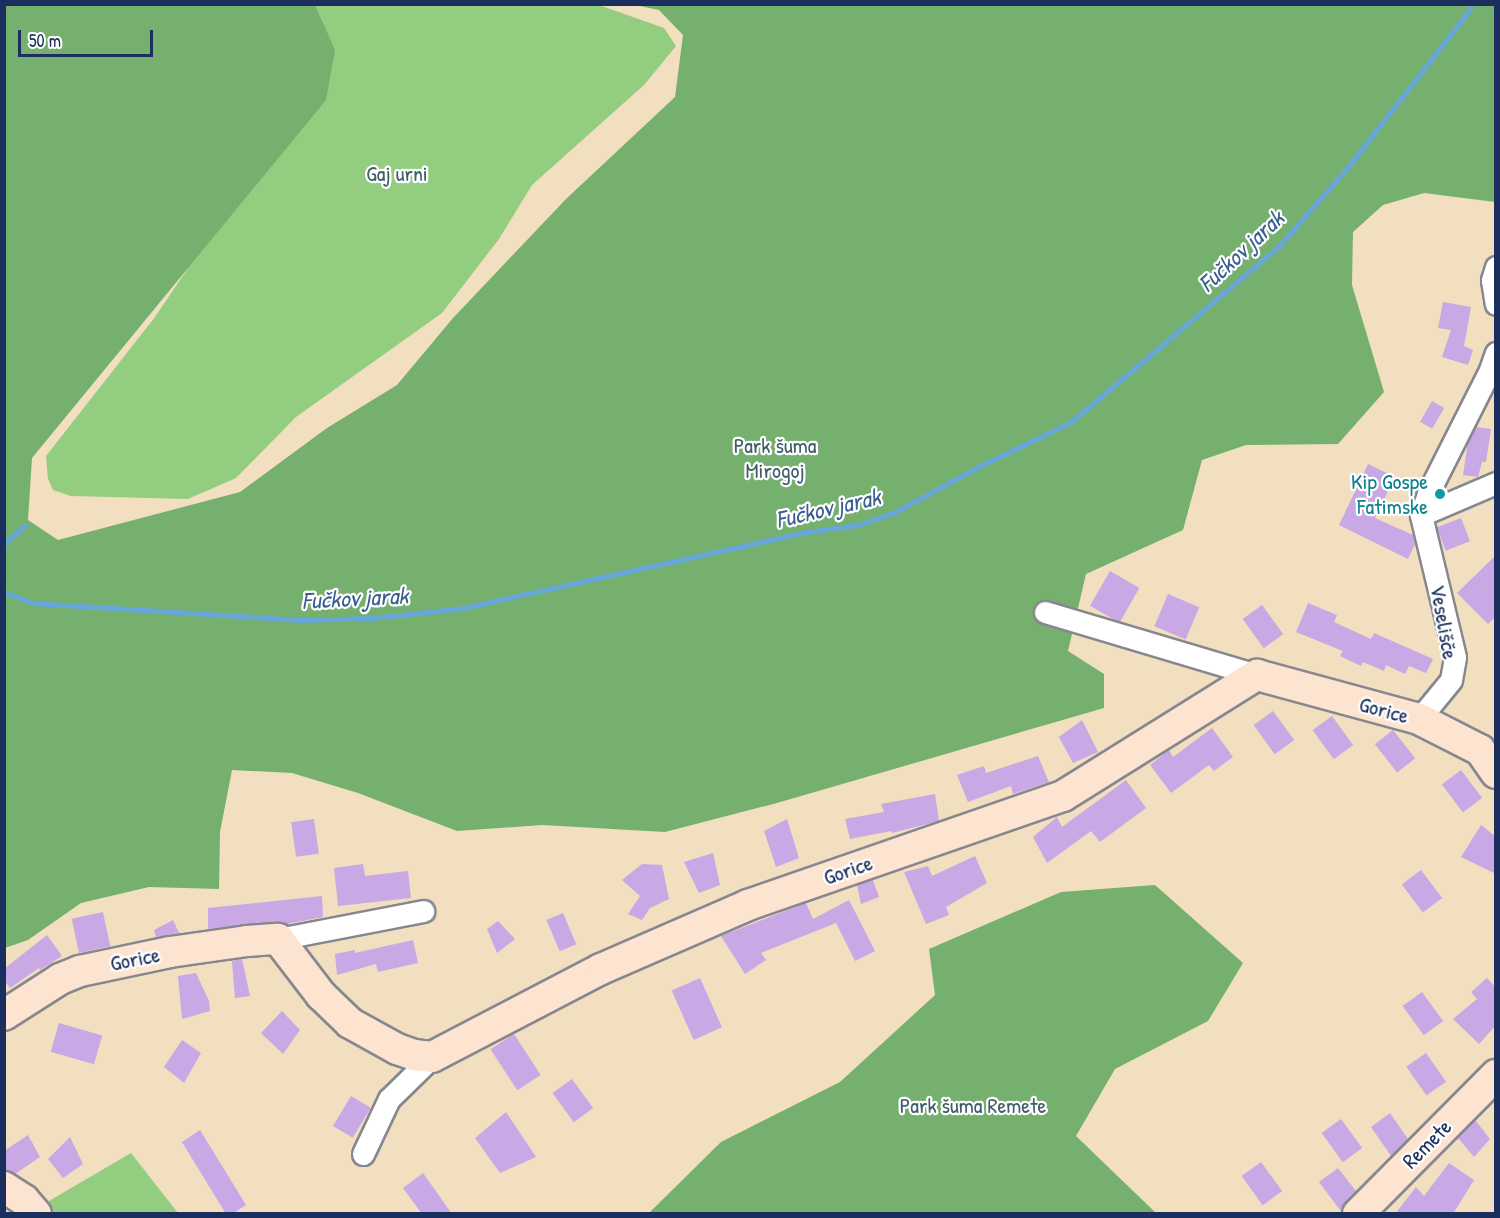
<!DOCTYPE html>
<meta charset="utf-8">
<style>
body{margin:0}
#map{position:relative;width:1500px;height:1218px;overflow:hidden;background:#f1dfc0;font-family:"Patrick Hand",sans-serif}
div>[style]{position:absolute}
.green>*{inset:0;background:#93cd80}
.forest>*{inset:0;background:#76b06e}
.stream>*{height:5px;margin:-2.5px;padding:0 2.5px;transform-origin:2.5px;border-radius:2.5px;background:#68a7da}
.building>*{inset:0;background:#c8a8e5;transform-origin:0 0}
.roads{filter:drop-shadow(2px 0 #86878f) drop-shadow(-2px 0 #86878f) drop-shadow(0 2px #86878f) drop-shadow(0 -2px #86878f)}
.street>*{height:21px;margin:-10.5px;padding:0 10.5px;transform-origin:10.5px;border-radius:10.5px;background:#fff}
.secondary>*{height:30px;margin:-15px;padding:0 15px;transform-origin:15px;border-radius:15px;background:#fde4d1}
.dots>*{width:16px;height:16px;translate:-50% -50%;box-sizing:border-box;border:3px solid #fff;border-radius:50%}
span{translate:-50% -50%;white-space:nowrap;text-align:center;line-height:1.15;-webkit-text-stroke:4.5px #fff;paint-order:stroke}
.park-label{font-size:22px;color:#3f5e68}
.culture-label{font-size:22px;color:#0d838f}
.right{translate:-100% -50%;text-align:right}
.street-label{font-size:22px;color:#1b2f5e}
.water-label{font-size:24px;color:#3a5f90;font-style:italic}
.frame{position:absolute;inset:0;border:6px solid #1b2f5e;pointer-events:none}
.scale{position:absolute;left:18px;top:30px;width:135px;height:27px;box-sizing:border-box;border:3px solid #1b2f5e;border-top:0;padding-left:8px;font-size:18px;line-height:21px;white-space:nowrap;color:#1b2f5e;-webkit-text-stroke:4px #fff;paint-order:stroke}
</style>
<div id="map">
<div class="green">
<div style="clip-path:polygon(303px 5px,599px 5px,664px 28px,676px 46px,644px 85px,532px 185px,499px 239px,442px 313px,296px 417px,236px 478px,188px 499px,71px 496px,53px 490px,48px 479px,46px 456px,155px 317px,335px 50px)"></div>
<div style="clip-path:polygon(131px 1153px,178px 1213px,53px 1213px,49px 1201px)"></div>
</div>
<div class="forest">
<div style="clip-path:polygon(4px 5px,315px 5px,335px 50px,326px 100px,32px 458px,28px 520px,58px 540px,240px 492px,327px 428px,397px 385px,453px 318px,566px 199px,675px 97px,683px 35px,659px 10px,635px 5px,1495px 5px,1495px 202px,1424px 193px,1383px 205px,1353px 232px,1352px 285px,1384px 392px,1338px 444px,1246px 445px,1202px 460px,1183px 530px,1086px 574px,1068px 651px,1104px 674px,1104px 708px,777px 803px,665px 832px,542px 825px,457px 831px,358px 793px,292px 773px,232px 770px,220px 832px,219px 889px,149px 887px,81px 903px,28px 940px,5px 948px)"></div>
<div style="clip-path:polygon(1155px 885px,1243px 963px,1208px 1021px,1115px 1069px,1076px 1136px,1156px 1213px,649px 1213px,721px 1142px,840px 1082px,935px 995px,929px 949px,1061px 892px)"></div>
</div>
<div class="stream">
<div style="left:4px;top:544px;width:28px;rotate:-42deg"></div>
<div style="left:4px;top:592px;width:30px;rotate:21deg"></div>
<div style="left:32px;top:603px;width:270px;rotate:3.6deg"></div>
<div style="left:301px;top:620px;width:71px;rotate:-1.6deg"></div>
<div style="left:372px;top:618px;width:92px;rotate:-6.3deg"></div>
<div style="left:463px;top:608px;width:351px;rotate:-12.5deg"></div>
<div style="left:806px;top:532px;width:52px;rotate:-7.7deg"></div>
<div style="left:858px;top:525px;width:37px;rotate:-19deg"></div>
<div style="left:893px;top:513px;width:99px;rotate:-28.4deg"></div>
<div style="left:980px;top:466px;width:101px;rotate:-25.8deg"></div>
<div style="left:1071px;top:422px;width:272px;rotate:-40.2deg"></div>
<div style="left:1279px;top:246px;width:103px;rotate:-48.9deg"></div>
<div style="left:1347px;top:168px;width:202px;rotate:-52.2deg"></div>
</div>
<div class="building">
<div style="clip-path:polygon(1443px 302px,1471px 307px,1464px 346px,1473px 350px,1468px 365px,1442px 357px,1451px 330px,1438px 328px)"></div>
<div style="left:1432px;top:401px;width:14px;height:24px;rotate:30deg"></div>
<div style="clip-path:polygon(1476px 427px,1491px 429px,1486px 462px,1482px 462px,1478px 477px,1463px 475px,1468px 441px)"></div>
<div style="clip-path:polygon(1368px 464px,1395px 477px,1375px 518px,1413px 535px,1415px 544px,1408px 559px,1339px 525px)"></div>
<div style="left:1461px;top:518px;width:25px;height:26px;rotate:69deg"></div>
<div style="clip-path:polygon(1496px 555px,1496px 616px,1488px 624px,1457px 593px)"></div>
<div style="left:1110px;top:571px;width:34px;height:40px;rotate:30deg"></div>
<div style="left:1168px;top:594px;width:34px;height:35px;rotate:23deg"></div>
<div style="clip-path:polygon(1308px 603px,1337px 615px,1334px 622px,1371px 639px,1374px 633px,1433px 659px,1426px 673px,1409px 666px,1405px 674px,1386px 665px,1384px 671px,1363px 662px,1361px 666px,1340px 656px,1343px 651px,1296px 632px)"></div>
<div style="left:1262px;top:605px;width:36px;height:24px;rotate:54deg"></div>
<div style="left:1273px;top:711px;width:36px;height:24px;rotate:54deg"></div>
<div style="left:1332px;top:716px;width:36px;height:24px;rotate:54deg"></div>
<div style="clip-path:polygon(1082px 720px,1098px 752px,1073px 763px,1059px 737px)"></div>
<div style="clip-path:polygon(1212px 728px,1233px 757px,1214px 771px,1209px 765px,1171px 793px,1150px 765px,1169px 750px,1173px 757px)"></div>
<div style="left:1393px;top:730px;width:36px;height:23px;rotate:52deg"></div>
<div style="clip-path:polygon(1038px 756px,1049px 782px,1013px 794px,1011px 786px,968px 802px,957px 775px,984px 766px,986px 773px)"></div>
<div style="left:1461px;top:770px;width:35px;height:24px;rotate:53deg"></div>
<div style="clip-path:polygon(1126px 780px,1146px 808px,1100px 842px,1091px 831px,1047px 863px,1033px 837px,1057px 817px,1062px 827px)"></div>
<div style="clip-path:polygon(935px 794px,939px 821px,892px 833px,891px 831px,850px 839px,845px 819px,884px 812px,881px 804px)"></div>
<div style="left:314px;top:819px;width:35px;height:23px;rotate:82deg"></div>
<div style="clip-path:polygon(787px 819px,799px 858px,776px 867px,764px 831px)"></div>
<div style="clip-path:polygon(1481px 825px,1496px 837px,1496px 874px,1461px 857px)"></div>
<div style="clip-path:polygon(713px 853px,720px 885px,699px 893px,684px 862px)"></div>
<div style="clip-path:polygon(975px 856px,987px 883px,946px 907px,949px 915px,926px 924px,904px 872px,928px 866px,932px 876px)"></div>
<div style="clip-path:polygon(363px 864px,365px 876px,408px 871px,411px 898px,338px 906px,334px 868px)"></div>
<div style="clip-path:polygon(642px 864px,662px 865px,669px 899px,650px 908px,642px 920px,628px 914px,640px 896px,622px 880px)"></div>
<div style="left:1421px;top:870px;width:35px;height:24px;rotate:53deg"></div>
<div style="clip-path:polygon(873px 880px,879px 897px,861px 904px,857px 885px)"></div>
<div style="clip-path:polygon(322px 896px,323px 917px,287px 924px,277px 922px,208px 929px,208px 908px)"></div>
<div style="clip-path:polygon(849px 900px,875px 951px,855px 961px,836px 923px,761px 953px,766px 960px,745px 974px,721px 936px,806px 903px,813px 919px)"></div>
<div style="left:103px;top:912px;width:35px;height:32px;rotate:78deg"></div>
<div style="left:563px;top:913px;width:34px;height:18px;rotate:67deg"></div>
<div style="clip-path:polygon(173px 920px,179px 933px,156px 937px,154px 930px)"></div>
<div style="clip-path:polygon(498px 921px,515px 939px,497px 953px,487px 929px)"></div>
<div style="clip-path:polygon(47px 935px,62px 956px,40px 970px,39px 968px,10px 988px,4px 980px,4px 969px)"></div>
<div style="clip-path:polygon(413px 940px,418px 963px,378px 972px,376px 964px,337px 975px,335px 954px,355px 950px,355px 953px)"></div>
<div style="clip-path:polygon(242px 959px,250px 996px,235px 998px,232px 961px)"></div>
<div style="clip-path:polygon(196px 973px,209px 1001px,210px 1011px,182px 1019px,178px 976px)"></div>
<div style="left:700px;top:978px;width:54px;height:31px;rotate:66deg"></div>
<div style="clip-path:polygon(1487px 978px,1496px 988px,1496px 1025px,1479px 1044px,1453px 1019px,1477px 999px,1471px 992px)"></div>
<div style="left:1422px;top:992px;width:36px;height:24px;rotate:54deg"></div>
<div style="clip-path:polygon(282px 1011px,300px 1030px,283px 1054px,261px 1033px)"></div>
<div style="left:59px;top:1023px;width:45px;height:30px;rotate:16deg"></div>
<div style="left:514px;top:1034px;width:49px;height:28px;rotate:57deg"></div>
<div style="clip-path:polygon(182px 1040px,201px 1053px,184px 1083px,164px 1067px)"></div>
<div style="left:1426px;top:1053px;width:35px;height:24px;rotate:55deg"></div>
<div style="left:572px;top:1079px;width:36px;height:24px;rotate:54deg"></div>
<div style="left:351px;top:1096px;width:23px;height:35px;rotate:31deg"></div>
<div style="clip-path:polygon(506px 1112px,536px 1157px,500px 1173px,475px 1138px)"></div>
<div style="clip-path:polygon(1390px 1113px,1408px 1139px,1391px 1156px,1371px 1127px)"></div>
<div style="left:1341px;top:1119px;width:36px;height:24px;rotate:54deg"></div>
<div style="clip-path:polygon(1475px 1120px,1490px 1139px,1474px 1157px,1458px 1138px)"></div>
<div style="clip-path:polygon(200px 1130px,246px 1205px,232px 1214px,226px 1214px,182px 1142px)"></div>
<div style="clip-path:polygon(28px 1135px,40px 1157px,15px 1174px,4px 1170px,4px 1151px)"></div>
<div style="clip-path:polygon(70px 1137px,83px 1164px,63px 1178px,48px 1159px)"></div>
<div style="left:1261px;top:1162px;width:36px;height:24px;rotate:54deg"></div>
<div style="clip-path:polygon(1449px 1163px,1474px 1180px,1453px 1214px,1395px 1214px,1416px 1187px,1424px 1196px)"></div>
<div style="clip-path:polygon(1338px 1168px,1356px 1191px,1340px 1210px,1319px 1182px)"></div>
<div style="clip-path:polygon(423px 1173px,452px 1214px,422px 1214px,403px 1188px)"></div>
</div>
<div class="roads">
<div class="street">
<div style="left:1496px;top:267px;width:14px;rotate:107deg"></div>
<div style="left:1492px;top:280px;width:24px;rotate:81deg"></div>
<div style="left:1421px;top:515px;width:82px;rotate:-23.1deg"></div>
<div style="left:1045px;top:612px;width:221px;rotate:16.6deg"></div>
<div style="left:1419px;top:719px;width:50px;rotate:-50.6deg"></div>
<div style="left:1451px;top:680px;width:23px;rotate:-80deg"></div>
<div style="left:1455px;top:657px;width:146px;rotate:-103.5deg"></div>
<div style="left:1421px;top:515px;width:23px;rotate:-72deg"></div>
<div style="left:1428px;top:493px;width:138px;rotate:-63.2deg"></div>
<div style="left:1490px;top:370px;width:18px;rotate:-71deg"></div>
<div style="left:278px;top:939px;width:148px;rotate:-10.9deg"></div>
<div style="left:363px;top:1154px;width:61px;rotate:-64.7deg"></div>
<div style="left:389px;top:1099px;width:60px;rotate:-44.3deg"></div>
</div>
<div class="secondary">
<div style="left:4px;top:1015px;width:67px;rotate:-32.7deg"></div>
<div style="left:60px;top:979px;width:22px;rotate:-22deg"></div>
<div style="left:80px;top:971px;width:92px;rotate:-11.9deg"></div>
<div style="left:170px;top:952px;width:78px;rotate:-8.1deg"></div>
<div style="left:247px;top:941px;width:31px;rotate:-4deg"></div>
<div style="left:278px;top:939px;width:71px;rotate:52.5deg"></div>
<div style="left:321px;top:995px;width:40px;rotate:44deg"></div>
<div style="left:350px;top:1023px;width:54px;rotate:29deg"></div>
<div style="left:397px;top:1049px;width:18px;rotate:19deg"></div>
<div style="left:414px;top:1055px;width:18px;rotate:6deg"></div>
<div style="left:432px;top:1057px;width:191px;rotate:-27.5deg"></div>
<div style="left:601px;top:969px;width:160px;rotate:-23.5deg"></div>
<div style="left:748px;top:905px;width:333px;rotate:-19.1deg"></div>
<div style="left:1063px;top:796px;width:229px;rotate:-32deg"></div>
<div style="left:1257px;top:675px;width:168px;rotate:15.2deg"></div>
<div style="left:1419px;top:719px;width:68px;rotate:26.9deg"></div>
<div style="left:1480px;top:750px;width:28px;rotate:55deg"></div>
<div style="left:4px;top:1187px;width:24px;rotate:33deg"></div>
<div style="left:24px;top:1200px;width:18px;rotate:49deg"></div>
<div style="left:1358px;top:1214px;width:196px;rotate:-45.2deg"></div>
</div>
</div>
<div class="dots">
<div style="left:1440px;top:494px;background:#0f9aa8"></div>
</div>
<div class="park-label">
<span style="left:397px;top:174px">Gaj urni</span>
<span style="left:775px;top:458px">Park šuma<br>Mirogoj</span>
<span style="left:973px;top:1106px">Park šuma Remete</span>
</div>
<div class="culture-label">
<span class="right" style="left:1428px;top:494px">Kip Gospe<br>Fatimske</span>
</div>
<div class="street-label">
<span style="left:1444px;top:622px;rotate:80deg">Veselišče</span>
<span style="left:1384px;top:710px;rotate:15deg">Gorice</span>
<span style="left:848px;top:870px;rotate:-19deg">Gorice</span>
<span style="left:135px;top:959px;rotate:-11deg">Gorice</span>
<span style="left:1427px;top:1144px;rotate:-45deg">Remete</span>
</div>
<div class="water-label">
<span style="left:1241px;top:251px;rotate:-43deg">Fučkov jarak</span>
<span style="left:828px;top:508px;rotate:-13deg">Fučkov jarak</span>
<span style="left:355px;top:598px;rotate:-3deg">Fučkov jarak</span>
</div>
<div class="frame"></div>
<div class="scale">50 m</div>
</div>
